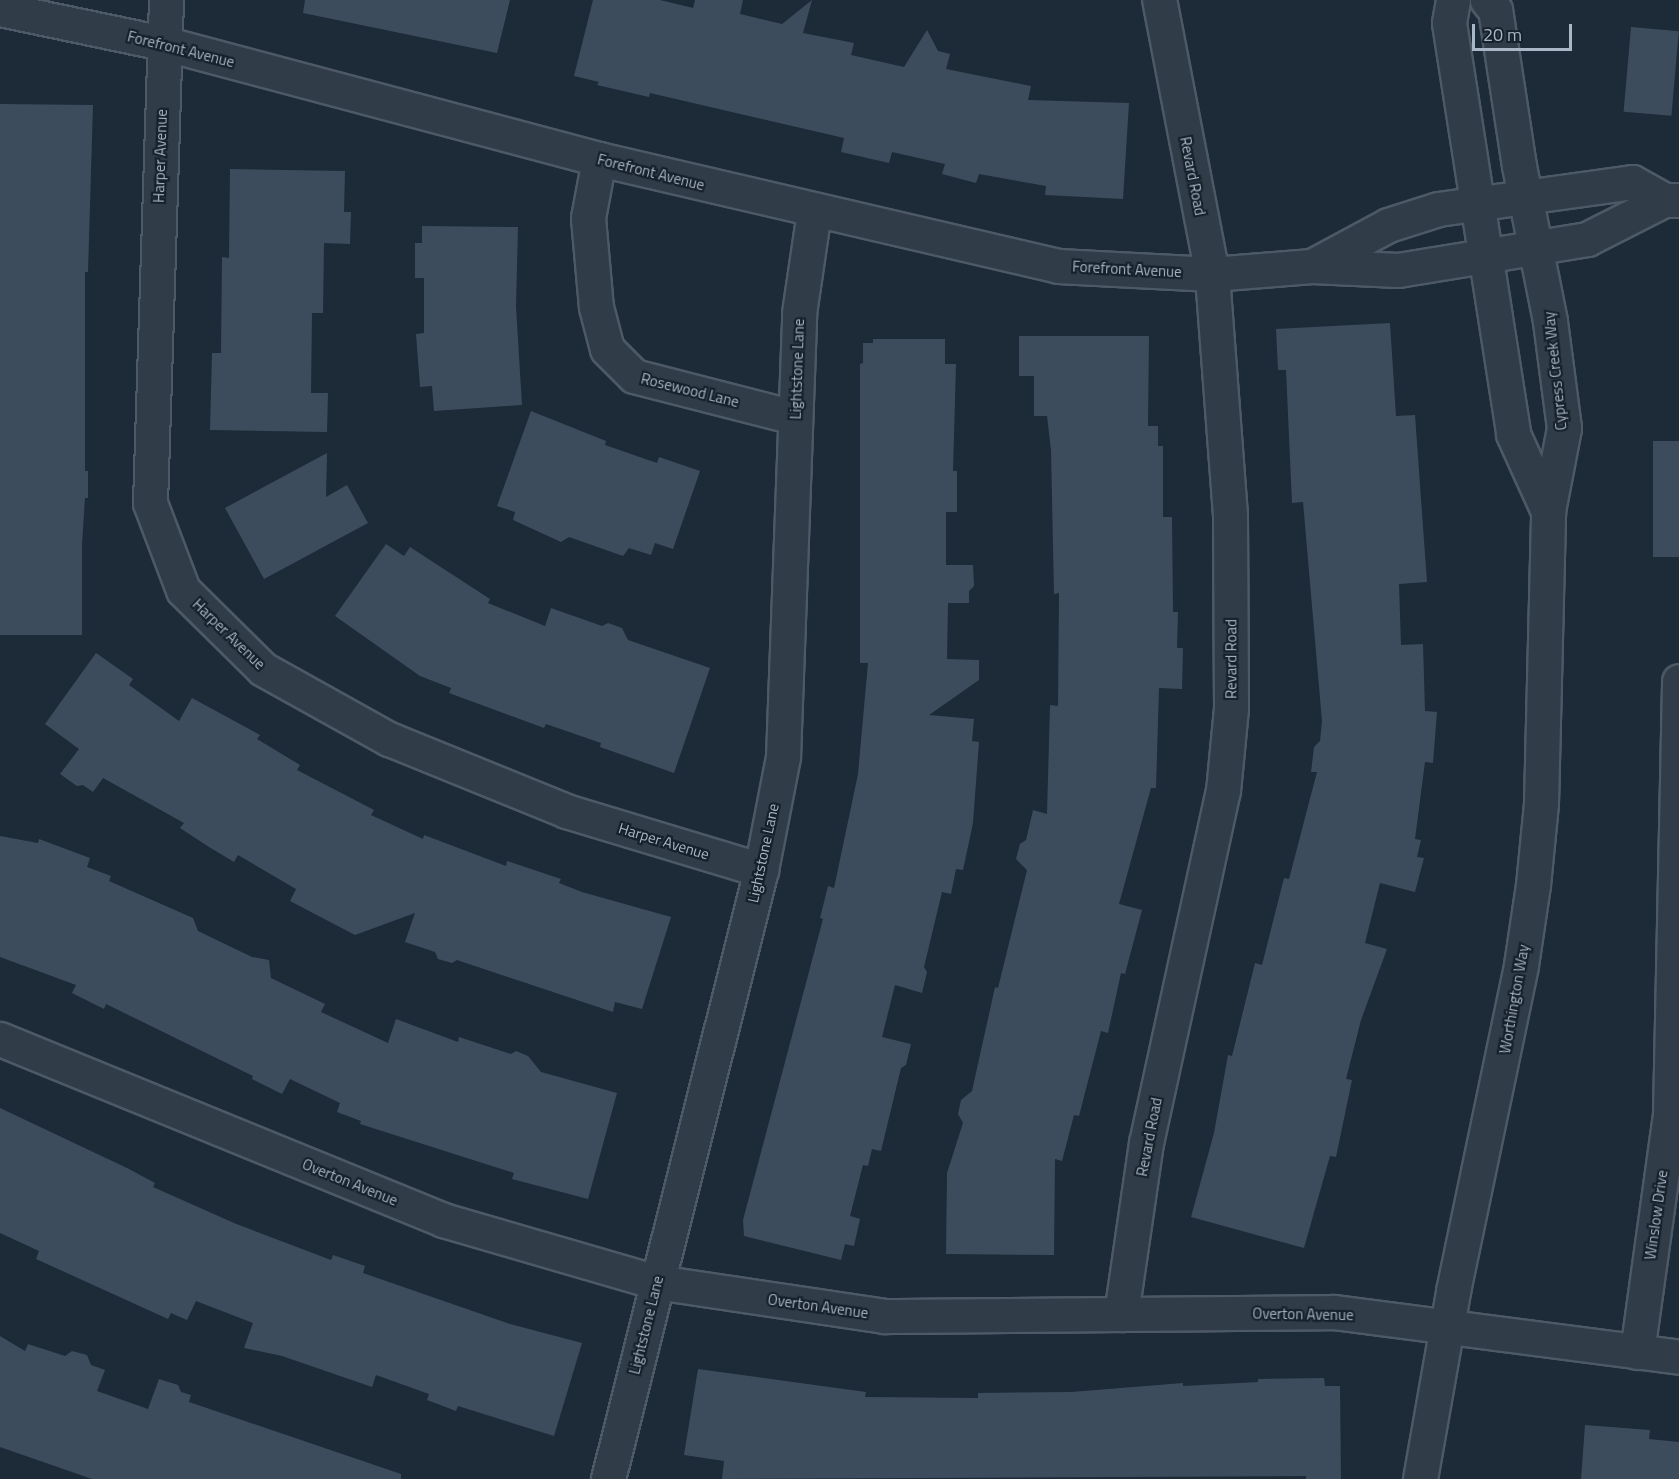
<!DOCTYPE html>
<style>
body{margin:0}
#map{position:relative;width:1679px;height:1479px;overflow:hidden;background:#1d2a37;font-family:"Titillium Web",sans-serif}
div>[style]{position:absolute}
.building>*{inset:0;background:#3d4c5d;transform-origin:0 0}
.roads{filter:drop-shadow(2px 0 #4d5966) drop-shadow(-2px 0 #4d5966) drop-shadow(0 2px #4d5966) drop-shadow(0 -2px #4d5966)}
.minor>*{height:33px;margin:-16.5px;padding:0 16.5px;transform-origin:16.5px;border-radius:16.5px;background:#303c48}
span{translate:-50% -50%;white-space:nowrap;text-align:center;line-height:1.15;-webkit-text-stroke:4.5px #16212c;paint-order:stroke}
.street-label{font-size:15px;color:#a9b6c5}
.scale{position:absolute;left:1472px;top:24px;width:100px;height:27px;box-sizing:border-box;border:3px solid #a9b6c5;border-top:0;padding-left:8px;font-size:18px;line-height:21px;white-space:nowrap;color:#a9b6c5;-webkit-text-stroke:4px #16212c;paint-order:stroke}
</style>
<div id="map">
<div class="building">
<div style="clip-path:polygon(305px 0,510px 0,497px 53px,303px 13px)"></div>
<div style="clip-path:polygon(593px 0,660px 0,693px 8px,695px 0,743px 0,740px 14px,782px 24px,812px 0,803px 33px,854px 43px,851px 55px,904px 67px,927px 30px,938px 51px,950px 54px,946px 69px,1031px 86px,1028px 100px,1129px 103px,1123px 199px,1045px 195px,1046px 186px,979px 174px,976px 183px,942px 174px,945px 164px,892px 152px,889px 163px,841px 152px,844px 138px,650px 93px,649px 97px,597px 85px,599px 82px,574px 76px)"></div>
<div style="left:1631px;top:27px;width:48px;height:85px;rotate:5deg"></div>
<div style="clip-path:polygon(0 104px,93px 105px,88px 272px,85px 272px,85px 471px,88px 471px,88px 498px,85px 498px,82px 544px,82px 635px,0 635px)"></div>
<div style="clip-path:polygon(230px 169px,345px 171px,344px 212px,351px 212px,350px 244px,324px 243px,323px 313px,312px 313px,311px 393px,328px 393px,327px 432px,210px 430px,212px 353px,221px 353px,222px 257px,229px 258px)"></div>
<div style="clip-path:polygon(422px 226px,518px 227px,516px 307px,522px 405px,434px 411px,432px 386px,420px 387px,416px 334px,424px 333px,424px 278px,415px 278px,415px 243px,422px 243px)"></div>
<div style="clip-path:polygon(1390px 323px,1396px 416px,1415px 415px,1427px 582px,1399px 584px,1401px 645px,1423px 644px,1425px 711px,1437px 712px,1433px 763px,1425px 762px,1415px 839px,1421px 840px,1417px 857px,1424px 858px,1415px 892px,1380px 883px,1365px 943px,1387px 949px,1361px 1020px,1346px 1079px,1352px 1080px,1336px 1157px,1330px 1156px,1304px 1248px,1191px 1217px,1214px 1133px,1228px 1055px,1232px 1056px,1255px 963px,1262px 965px,1284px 878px,1289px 879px,1317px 772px,1311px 772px,1314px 747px,1320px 741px,1322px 721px,1303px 502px,1292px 503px,1286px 370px,1278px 370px,1276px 329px)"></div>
<div style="clip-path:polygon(1019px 336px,1149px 336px,1148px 426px,1158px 426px,1158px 446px,1163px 446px,1163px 517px,1172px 517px,1173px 612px,1178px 612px,1177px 648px,1183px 648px,1182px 689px,1159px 688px,1156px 788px,1151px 788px,1119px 904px,1142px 910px,1125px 974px,1121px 973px,1108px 1033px,1101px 1031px,1079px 1116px,1074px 1115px,1062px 1161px,1055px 1159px,1054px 1255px,946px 1254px,947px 1173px,963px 1123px,958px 1114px,961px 1100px,972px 1091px,995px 987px,998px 988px,1027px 870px,1016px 859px,1020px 844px,1026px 840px,1033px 810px,1047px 814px,1050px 705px,1058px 706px,1059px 593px,1054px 594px,1051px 450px,1047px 416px,1034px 416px,1034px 376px,1019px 376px)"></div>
<div style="clip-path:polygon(873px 339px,945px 339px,945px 364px,956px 364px,953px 471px,957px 471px,957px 512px,946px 512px,946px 565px,973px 565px,974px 586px,969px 591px,969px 603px,948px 603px,947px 659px,979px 660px,979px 680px,929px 715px,974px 719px,972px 741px,979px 742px,973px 823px,963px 870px,956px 869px,951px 894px,942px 892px,924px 967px,927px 972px,922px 993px,895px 985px,882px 1037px,911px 1044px,906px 1065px,901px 1068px,881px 1151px,872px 1149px,868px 1166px,863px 1165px,850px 1216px,860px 1219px,854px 1246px,845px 1244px,841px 1260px,744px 1236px,743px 1220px,823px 919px,820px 918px,828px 886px,834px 888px,858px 774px,868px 663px,860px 663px,860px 364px,863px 363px,863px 343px,873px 343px)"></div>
<div style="clip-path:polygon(531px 411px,606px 441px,605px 445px,657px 463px,659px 457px,700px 471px,673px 549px,655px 543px,651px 555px,629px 548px,623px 556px,569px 537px,561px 542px,513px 520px,515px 512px,497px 506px)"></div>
<div style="left:1653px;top:441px;width:26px;height:116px"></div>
<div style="clip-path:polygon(327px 453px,326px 497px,347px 485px,368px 523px,264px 579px,225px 508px)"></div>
<div style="clip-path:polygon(386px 544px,404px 556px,410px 547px,490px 599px,488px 603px,545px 626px,551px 608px,602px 626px,608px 623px,622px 628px,628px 640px,710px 668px,674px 773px,600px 747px,601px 743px,546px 724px,544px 728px,449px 693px,451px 688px,420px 676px,335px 616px)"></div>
<div style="clip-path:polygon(96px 653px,133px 679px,129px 685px,179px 721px,192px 698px,260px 735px,257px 739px,300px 765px,297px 770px,374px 810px,371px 815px,423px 839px,424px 835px,506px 866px,507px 861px,561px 879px,559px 883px,582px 892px,671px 917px,642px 1009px,615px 1002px,613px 1012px,457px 960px,452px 963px,438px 959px,435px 952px,405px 942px,415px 913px,355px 935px,290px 901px,296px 889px,238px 855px,234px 862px,209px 847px,180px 828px,184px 823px,103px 778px,93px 792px,83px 785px,77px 786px,60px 774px,79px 749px,45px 724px)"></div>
<div style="clip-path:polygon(0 836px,38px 843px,39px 839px,90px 858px,87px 867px,111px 876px,109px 881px,193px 918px,198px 931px,252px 957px,269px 960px,271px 978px,325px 1004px,321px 1012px,388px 1043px,396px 1019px,458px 1042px,459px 1037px,511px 1054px,516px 1051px,528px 1056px,541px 1072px,617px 1093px,588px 1199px,512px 1179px,514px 1173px,360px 1124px,361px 1121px,337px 1112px,340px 1103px,290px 1079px,282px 1094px,252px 1079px,253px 1076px,106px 1004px,104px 1009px,72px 993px,76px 985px,0 957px)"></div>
<div style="clip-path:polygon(0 1108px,127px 1168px,155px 1183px,153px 1187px,234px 1223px,331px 1260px,333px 1255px,365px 1266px,363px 1273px,510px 1324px,582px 1343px,554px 1436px,458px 1406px,456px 1411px,427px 1400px,429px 1394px,376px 1375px,372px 1387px,282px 1356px,244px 1348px,253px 1323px,196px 1301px,187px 1320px,171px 1313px,168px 1319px,36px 1259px,39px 1251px,0 1233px)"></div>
<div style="clip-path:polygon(0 1336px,25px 1351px,28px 1344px,65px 1356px,72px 1351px,87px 1355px,91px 1365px,105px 1370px,97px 1391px,148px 1409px,159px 1379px,178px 1385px,181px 1392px,191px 1395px,189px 1402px,401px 1474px,401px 1479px,92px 1479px,0 1447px)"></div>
<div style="clip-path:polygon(698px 1369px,866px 1392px,865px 1397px,978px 1398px,978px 1393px,1071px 1392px,1183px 1383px,1183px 1386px,1258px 1382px,1258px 1379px,1324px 1378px,1325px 1386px,1340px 1386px,1341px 1479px,1306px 1479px,1306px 1476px,722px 1479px,724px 1461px,684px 1455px)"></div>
<div style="clip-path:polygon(1585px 1425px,1650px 1430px,1649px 1439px,1679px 1442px,1679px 1479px,1581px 1479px)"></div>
</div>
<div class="roads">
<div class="minor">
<div style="left:166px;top:0;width:503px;rotate:91.82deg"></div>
<div style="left:150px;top:503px;width:93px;rotate:69.2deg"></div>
<div style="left:183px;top:590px;width:112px;rotate:44.6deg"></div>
<div style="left:263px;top:669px;width:144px;rotate:29.1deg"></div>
<div style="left:389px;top:739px;width:191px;rotate:22.1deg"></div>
<div style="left:566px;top:811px;width:204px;rotate:16.8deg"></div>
<div style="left:1453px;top:0;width:23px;rotate:100deg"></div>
<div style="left:1449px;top:23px;width:416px;rotate:81.1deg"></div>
<div style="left:1513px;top:434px;width:85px;rotate:65.6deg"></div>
<div style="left:0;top:9px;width:167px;rotate:11.8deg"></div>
<div style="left:163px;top:43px;width:451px;rotate:14.9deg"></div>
<div style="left:599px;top:159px;width:471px;rotate:13.1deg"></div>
<div style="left:1058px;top:266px;width:154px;rotate:3deg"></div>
<div style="left:1212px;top:274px;width:100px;rotate:-4.6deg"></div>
<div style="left:1312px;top:266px;width:86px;rotate:2.7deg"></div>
<div style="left:1398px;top:270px;width:192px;rotate:-9.3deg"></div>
<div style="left:1587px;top:239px;width:86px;rotate:-26.9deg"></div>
<div style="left:1664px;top:200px;width:15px"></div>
<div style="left:599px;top:159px;width:60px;rotate:100.6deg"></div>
<div style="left:588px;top:218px;width:89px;rotate:84.9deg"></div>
<div style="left:596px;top:307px;width:43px;rotate:75.3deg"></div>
<div style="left:607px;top:349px;width:38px;rotate:45deg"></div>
<div style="left:634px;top:376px;width:165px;rotate:14.4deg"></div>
<div style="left:1312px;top:266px;width:86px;rotate:-28.3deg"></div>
<div style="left:1388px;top:225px;width:52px;rotate:-17.7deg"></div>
<div style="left:1438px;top:209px;width:196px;rotate:-7.9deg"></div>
<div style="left:1632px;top:182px;width:37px;rotate:29deg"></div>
<div style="left:0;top:1039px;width:479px;rotate:22.2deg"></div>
<div style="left:443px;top:1220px;width:223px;rotate:16.2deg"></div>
<div style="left:657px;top:1282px;width:230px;rotate:8.5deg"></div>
<div style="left:884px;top:1316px;width:450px;rotate:-0.5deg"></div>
<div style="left:1334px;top:1312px;width:348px;rotate:7.4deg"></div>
<div style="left:1121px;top:1314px;width:173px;rotate:-81.7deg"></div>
<div style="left:1146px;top:1143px;width:360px;rotate:-77.7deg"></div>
<div style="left:1223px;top:791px;width:83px;rotate:-84.5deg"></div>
<div style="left:1231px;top:708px;width:193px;rotate:-90.3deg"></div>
<div style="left:1230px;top:515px;width:242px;rotate:-94.3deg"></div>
<div style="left:1212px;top:274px;width:279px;rotate:-100.9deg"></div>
<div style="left:1637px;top:1352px;width:240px;rotate:-82.1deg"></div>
<div style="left:1670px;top:1114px;width:433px;rotate:-88.8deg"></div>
<div style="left:608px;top:1479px;width:628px;rotate:-75.9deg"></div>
<div style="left:761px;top:870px;width:115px;rotate:-79deg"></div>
<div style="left:783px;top:757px;width:444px;rotate:-87.9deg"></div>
<div style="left:799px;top:313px;width:103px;rotate:-81.6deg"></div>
<div style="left:1420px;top:1479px;width:191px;rotate:-80deg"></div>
<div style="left:1453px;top:1291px;width:333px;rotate:-78.2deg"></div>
<div style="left:1521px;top:965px;width:81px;rotate:-81.5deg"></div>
<div style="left:1533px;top:885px;width:82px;rotate:-84.4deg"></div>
<div style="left:1541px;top:803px;width:292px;rotate:-88.6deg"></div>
<div style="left:1548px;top:511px;width:85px;rotate:-79.1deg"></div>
<div style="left:1564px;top:428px;width:108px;rotate:-97.5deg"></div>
<div style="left:1550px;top:321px;width:158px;rotate:-101.3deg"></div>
<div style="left:1519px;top:166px;width:158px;rotate:-98.7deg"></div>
<div style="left:1495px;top:10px;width:13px;rotate:-129deg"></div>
</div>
</div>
<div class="street-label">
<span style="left:181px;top:49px;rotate:14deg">Forefront Avenue</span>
<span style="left:160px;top:156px;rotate:-88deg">Harper Avenue</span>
<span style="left:651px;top:172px;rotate:14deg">Forefront Avenue</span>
<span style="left:1193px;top:176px;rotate:79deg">Revard Road</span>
<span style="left:1127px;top:269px;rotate:3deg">Forefront Avenue</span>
<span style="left:797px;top:369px;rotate:-88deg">Lightstone Lane</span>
<span style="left:1555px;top:371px;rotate:-96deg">Cypress Creek Way</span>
<span style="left:690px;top:390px;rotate:14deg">Rosewood Lane</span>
<span style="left:229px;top:634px;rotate:44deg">Harper Avenue</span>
<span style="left:1231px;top:659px;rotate:-90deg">Revard Road</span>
<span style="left:664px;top:841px;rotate:17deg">Harper Avenue</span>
<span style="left:763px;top:853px;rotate:-78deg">Lightstone Lane</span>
<span style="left:1514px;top:999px;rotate:-80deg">Worthington Way</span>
<span style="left:1149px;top:1137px;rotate:-79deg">Revard Road</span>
<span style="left:350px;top:1182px;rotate:22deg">Overton Avenue</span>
<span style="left:1656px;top:1215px;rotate:-82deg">Winslow Drive</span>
<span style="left:818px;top:1306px;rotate:8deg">Overton Avenue</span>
<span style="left:1303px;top:1314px;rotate:1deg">Overton Avenue</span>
<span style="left:646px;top:1325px;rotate:-76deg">Lightstone Lane</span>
</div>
<div class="scale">20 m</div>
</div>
